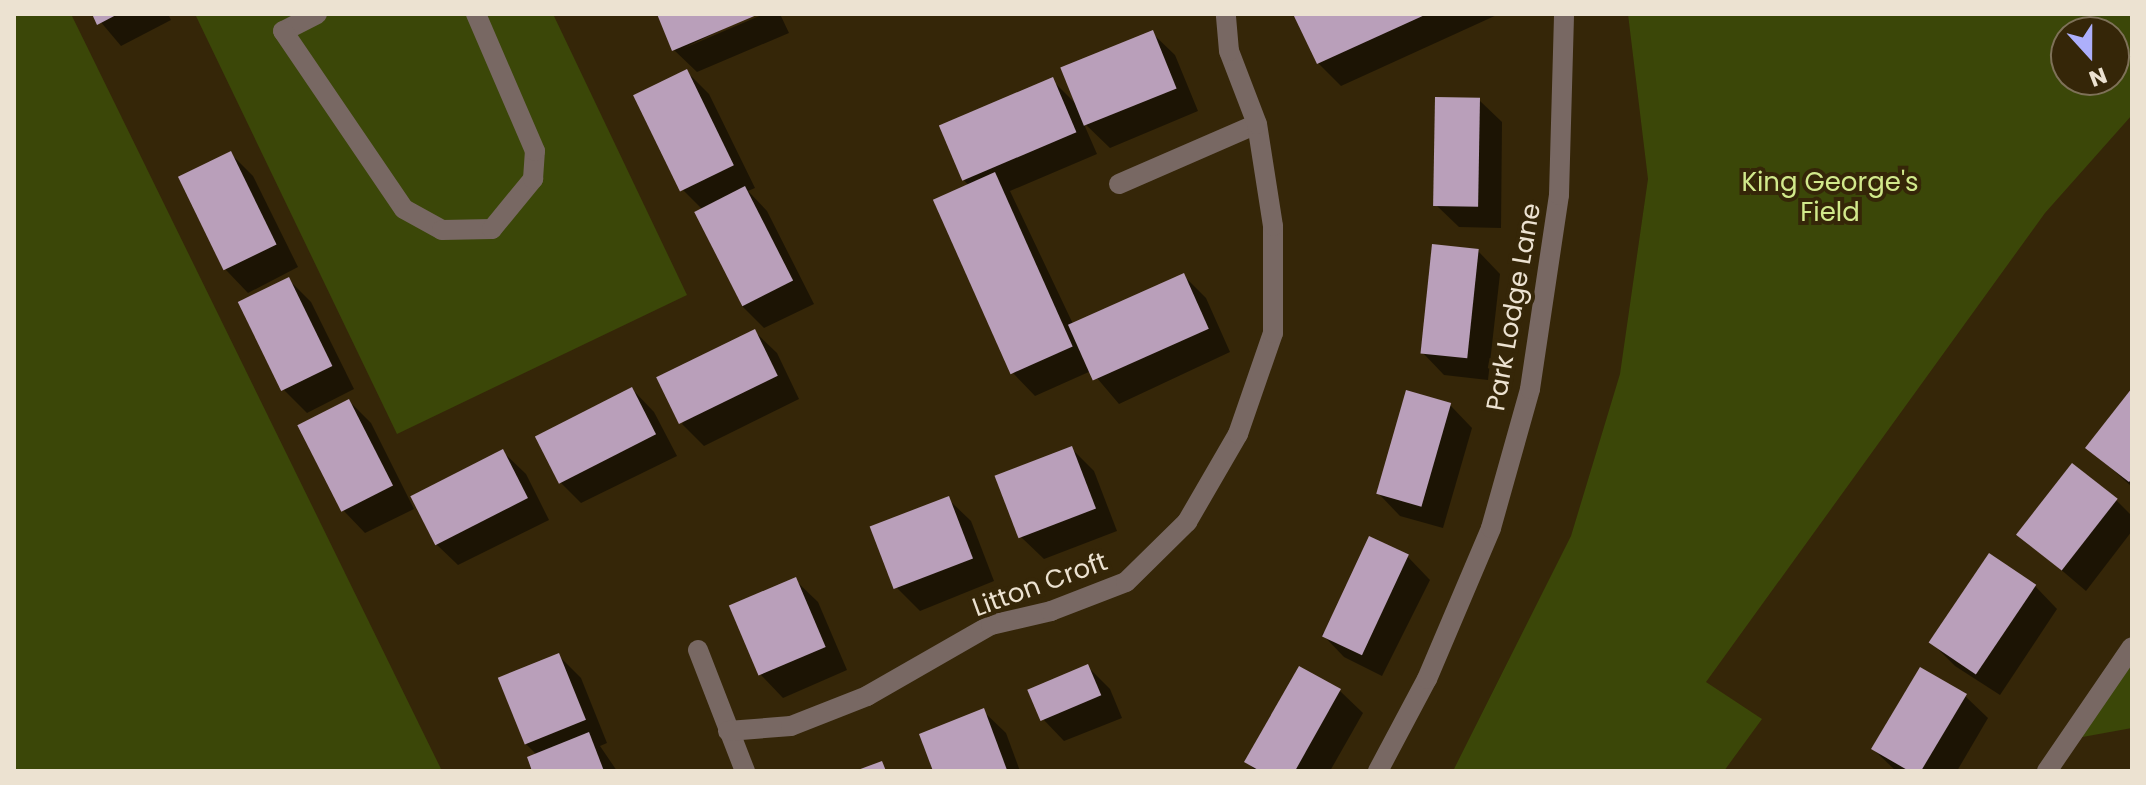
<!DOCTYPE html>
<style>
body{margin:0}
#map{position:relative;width:2146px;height:785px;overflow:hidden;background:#352608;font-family:Poppins,sans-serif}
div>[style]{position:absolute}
.green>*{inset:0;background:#3b4708}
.shadow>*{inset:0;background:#0007}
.building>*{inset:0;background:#b99fba;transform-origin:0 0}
.minor>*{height:20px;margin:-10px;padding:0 10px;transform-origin:10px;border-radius:10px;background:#786863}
span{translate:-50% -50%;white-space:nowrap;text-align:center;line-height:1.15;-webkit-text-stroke:8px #352608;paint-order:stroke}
.park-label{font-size:26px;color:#d1e98b}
.street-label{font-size:26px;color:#ece2d1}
.frame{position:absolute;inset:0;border:16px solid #ece2d1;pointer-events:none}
.north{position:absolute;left:2050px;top:16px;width:80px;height:80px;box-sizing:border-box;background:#352608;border:2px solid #7e7158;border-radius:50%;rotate:159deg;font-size:22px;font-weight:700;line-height:32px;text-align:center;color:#ece2d1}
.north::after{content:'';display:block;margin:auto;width:28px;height:36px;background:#adaffb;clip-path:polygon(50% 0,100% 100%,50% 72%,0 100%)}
</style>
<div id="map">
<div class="green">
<div style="clip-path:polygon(14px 14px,71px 14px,442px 771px,14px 771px)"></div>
<div style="clip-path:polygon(195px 14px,553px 14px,687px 295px,397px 434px)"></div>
<div style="clip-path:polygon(evenodd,1628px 14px,2132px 14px,2132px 115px,2045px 213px,1706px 682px,1762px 719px,1724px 771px,1453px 771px,1571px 536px,1620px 374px,1648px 179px,1628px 14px,2066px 32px,2114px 32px,2114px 80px,2066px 80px,2066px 32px)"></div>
<div style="clip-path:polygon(2132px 647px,2132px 728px,2066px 740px)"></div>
</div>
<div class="shadow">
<div style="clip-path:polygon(94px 14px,168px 14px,171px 20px,121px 46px)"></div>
<div style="clip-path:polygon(659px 14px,754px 14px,682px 49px,764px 14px,780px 14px,789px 33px,697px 72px,674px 50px)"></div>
<div style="clip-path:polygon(1296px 14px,1499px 14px,1341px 86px,1318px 63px)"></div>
<div style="clip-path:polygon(1152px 33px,1175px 55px,1198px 111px,1110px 148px,1083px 122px,1097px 154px,1010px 191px,1074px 326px,1183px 275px,1206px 298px,1230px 352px,1119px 404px,1091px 371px,1035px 396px,1013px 373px,969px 186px,963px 179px,1052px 80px,1079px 107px)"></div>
<div style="clip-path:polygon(686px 71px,709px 94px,755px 188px,748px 191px,767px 211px,814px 304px,764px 328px,742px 306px,703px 210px,683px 190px)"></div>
<div style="clip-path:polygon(1479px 100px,1502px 122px,1501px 228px,1459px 227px,1436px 205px)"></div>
<div style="clip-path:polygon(231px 154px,253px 176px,298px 267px,248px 293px,226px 270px)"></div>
<div style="clip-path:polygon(1478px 251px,1500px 274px,1488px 380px,1444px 375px,1422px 352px)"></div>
<div style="clip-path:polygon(289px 280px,311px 302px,354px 389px,307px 413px,284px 390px)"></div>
<div style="clip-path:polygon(754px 331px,777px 353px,799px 399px,704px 446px,682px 424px)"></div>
<div style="clip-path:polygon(632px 389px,654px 412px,677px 456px,581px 503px,559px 481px)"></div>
<div style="clip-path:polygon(2132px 391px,2132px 487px,2088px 447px)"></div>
<div style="clip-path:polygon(349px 401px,371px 423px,414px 509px,365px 533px,343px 510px)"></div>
<div style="clip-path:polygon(1450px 405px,1472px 428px,1443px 528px,1400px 516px,1378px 493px)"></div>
<div style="clip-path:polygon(1072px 449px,1094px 471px,1117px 531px,1044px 559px,1021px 537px)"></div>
<div style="clip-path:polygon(503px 452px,526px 474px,549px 520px,458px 565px,435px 543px)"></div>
<div style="clip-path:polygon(948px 499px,971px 521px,994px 581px,920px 611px,897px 588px)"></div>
<div style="clip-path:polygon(2116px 500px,2132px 516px,2132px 531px,2086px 591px,2019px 534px)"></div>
<div style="clip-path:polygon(1408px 557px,1430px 580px,1382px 676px,1344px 657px,1322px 634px)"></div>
<div style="clip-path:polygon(795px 580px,818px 602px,847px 670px,783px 698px,761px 675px)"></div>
<div style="clip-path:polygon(2035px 586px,2057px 609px,2000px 695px,1955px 666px,1932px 643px)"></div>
<div style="clip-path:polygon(559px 656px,581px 678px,607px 743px,600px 746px,617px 771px,534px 771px,537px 755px,526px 744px)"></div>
<div style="clip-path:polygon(1088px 667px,1110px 689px,1122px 718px,1064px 741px,1042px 718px)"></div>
<div style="clip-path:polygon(1300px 668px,1340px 691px,1363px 713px,1330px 771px,1256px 771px,1247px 762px)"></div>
<div style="clip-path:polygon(1965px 696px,1988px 718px,1957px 771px,1896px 771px,1873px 749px)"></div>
<div style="clip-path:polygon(983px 711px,1006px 733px,1020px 771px,935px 771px,922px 735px)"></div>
</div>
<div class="building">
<div style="clip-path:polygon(92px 14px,118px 14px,97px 25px)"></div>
<div style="clip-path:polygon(657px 14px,759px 14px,672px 51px)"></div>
<div style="clip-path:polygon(1293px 14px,1427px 14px,1317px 64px)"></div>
<div style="left:1153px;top:30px;width:63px;height:100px;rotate:68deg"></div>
<div style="left:687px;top:69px;width:107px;height:60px;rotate:64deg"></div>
<div style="left:1053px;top:77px;width:60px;height:124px;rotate:67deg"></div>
<div style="left:1435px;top:97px;width:45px;height:109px;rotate:1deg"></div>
<div style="left:231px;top:151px;width:104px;height:59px;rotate:64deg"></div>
<div style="left:995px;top:172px;width:191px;height:68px;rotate:66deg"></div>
<div style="left:745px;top:186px;width:106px;height:57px;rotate:63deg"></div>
<div style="left:1432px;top:244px;width:47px;height:110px;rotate:6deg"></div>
<div style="left:1184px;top:273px;width:61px;height:127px;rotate:66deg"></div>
<div style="left:289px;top:277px;width:99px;height:57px;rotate:64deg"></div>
<div style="left:755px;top:329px;width:52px;height:110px;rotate:64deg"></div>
<div style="left:632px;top:387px;width:53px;height:109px;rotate:63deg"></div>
<div style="clip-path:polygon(2132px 388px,2132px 479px,2129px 482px,2085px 448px)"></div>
<div style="left:1406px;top:390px;width:47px;height:108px;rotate:16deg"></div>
<div style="left:349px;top:399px;width:97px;height:58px;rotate:63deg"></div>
<div style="left:1072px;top:446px;width:67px;height:83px;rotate:69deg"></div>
<div style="left:503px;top:449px;width:55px;height:104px;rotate:63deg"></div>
<div style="left:2072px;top:463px;width:58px;height:91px;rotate:38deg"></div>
<div style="left:949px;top:496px;width:67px;height:85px;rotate:69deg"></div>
<div style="left:1369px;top:536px;width:44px;height:111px;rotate:25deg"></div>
<div style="left:1989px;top:553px;width:57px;height:108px;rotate:34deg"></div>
<div style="left:796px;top:577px;width:76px;height:73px;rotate:67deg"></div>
<div style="left:559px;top:653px;width:72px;height:66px;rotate:68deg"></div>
<div style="left:1088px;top:664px;width:34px;height:66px;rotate:67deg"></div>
<div style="clip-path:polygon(1299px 666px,1341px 689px,1295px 771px,1260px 771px,1244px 762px)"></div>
<div style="clip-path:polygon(1920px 667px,1967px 694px,1921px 771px,1909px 771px,1871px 749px)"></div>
<div style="clip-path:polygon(984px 708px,1007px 770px,933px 771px,919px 734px)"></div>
<div style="clip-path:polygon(589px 732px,604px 771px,532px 771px,527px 757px)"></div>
<div style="clip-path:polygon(882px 761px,886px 771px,855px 771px)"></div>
</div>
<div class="minor">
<div style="left:317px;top:14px;width:38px;rotate:153deg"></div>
<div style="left:283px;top:31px;width:215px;rotate:55.8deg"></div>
<div style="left:404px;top:209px;width:43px;rotate:28.9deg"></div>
<div style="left:442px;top:230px;width:50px;rotate:-1.1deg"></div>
<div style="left:492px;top:229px;width:65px;rotate:-50.6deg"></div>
<div style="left:533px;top:179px;width:28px;rotate:-86deg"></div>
<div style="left:535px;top:151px;width:149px;rotate:-113.3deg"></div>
<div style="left:1119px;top:184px;width:150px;rotate:-23.5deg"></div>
<div style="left:698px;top:650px;width:130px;rotate:68.8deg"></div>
<div style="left:728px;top:731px;width:63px;rotate:-4.5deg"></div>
<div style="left:791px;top:726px;width:82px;rotate:-21.5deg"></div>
<div style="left:867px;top:696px;width:143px;rotate:-29.8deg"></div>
<div style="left:991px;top:625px;width:62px;rotate:-13.1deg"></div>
<div style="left:1051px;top:611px;width:80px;rotate:-21.1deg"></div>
<div style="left:1126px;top:582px;width:86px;rotate:-44.5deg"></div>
<div style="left:1187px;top:522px;width:102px;rotate:-59.9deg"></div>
<div style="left:1238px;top:434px;width:107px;rotate:-70.9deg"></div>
<div style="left:1273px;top:333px;width:107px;rotate:-90deg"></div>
<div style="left:1273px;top:226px;width:103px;rotate:-98.9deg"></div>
<div style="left:1257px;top:124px;width:78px;rotate:-111deg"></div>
<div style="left:1229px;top:51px;width:37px;rotate:-95deg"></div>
<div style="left:1378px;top:771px;width:104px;rotate:-62deg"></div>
<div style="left:1427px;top:679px;width:164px;rotate:-67deg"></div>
<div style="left:1491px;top:528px;width:144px;rotate:-74.3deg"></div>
<div style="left:1530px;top:389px;width:196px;rotate:-81.5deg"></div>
<div style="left:1559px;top:195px;width:181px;rotate:-88.4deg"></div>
<div style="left:2047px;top:771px;width:150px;rotate:-55.6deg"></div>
</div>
<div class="park-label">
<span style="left:1830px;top:198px">King George's<br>Field</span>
</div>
<div class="street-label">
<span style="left:1514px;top:307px;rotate:-80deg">Park Lodge Lane</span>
<span style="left:1040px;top:585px;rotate:-20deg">Litton Croft</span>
</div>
<div class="frame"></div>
<div class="north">N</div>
</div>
